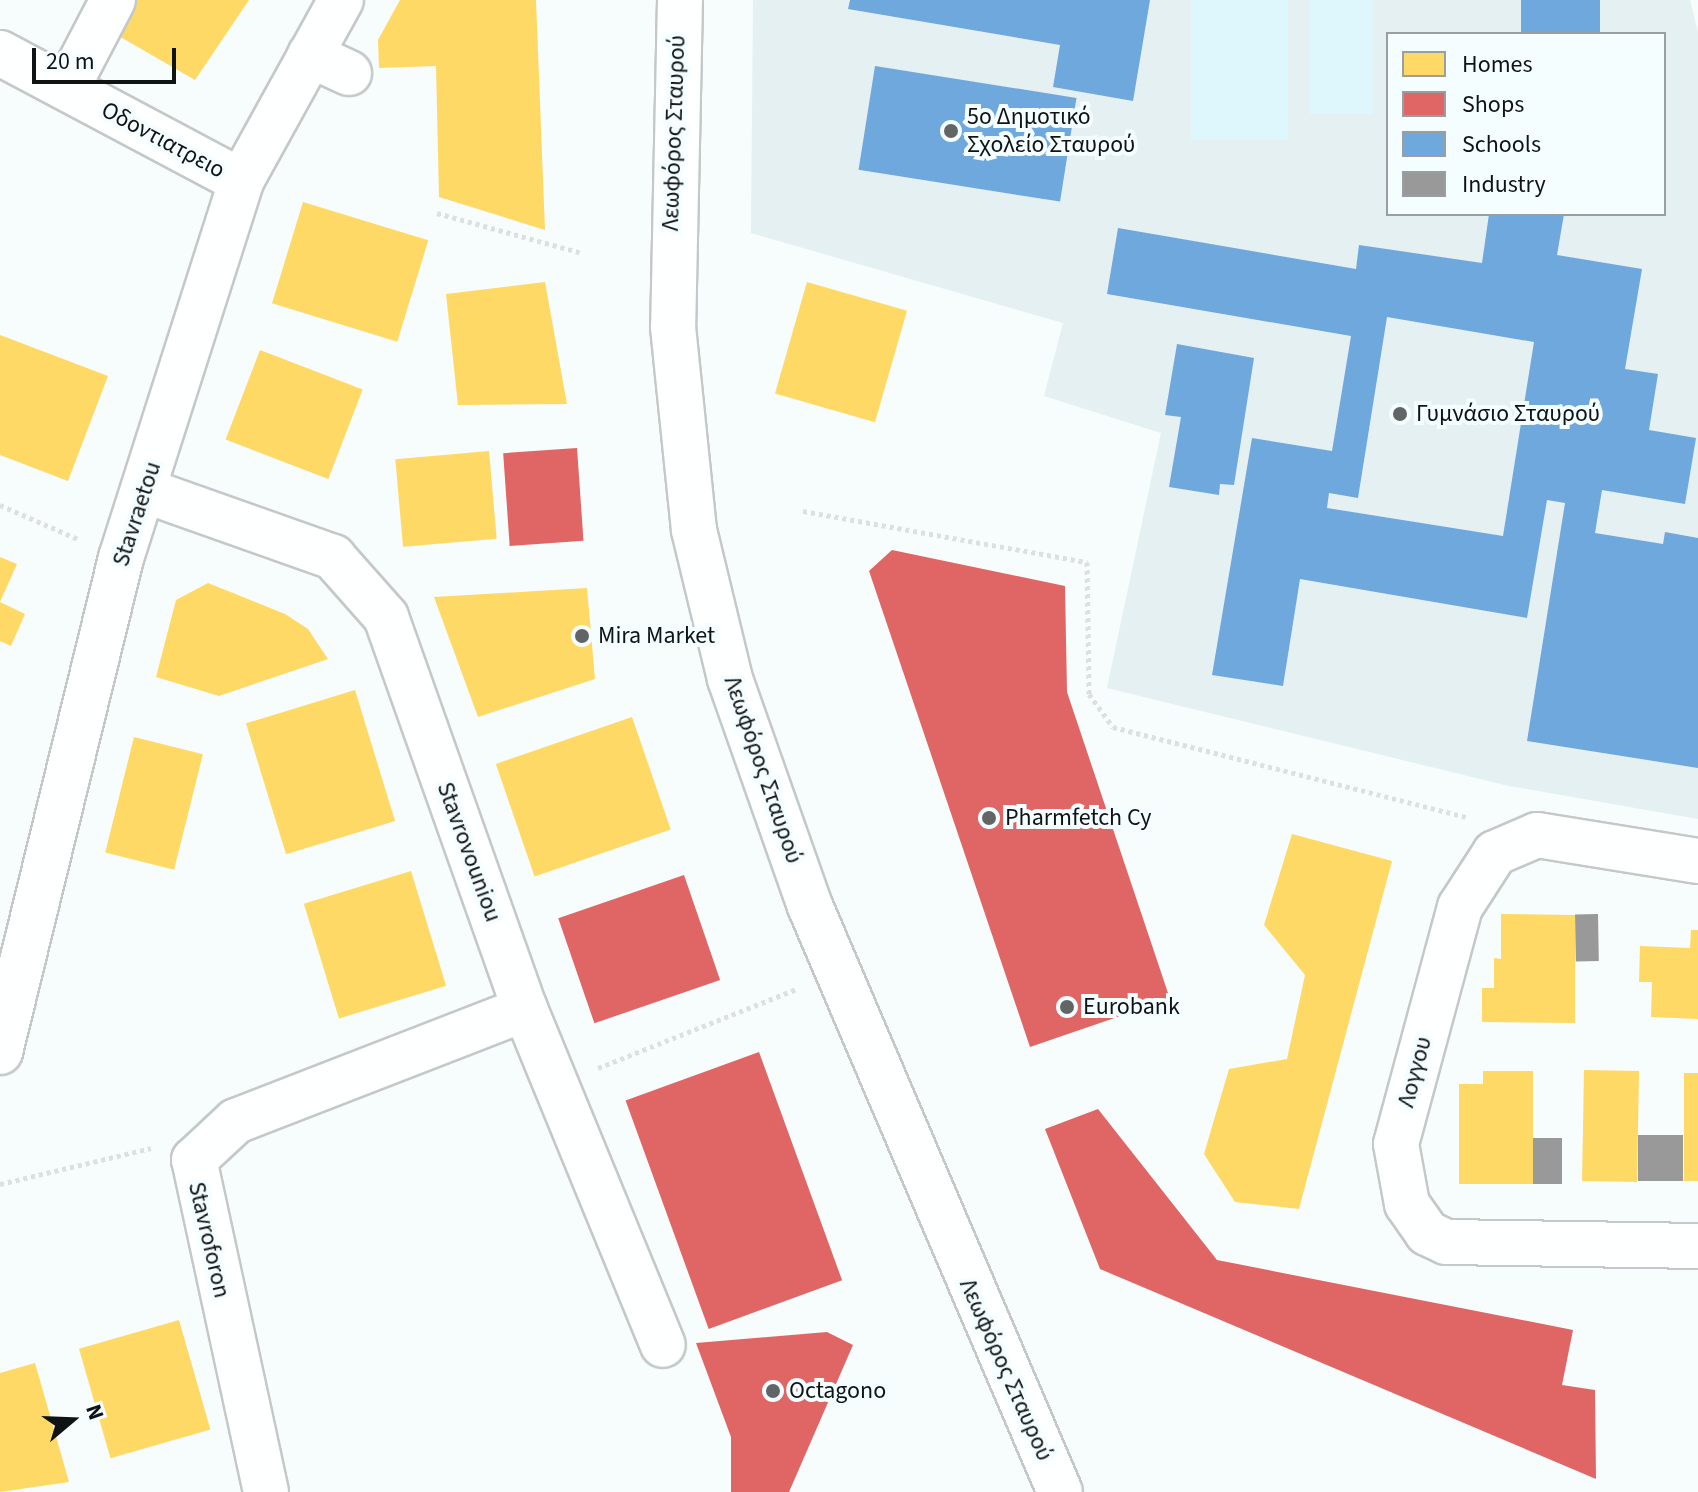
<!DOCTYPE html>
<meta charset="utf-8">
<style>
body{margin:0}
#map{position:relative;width:1698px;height:1492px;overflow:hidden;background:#f7fcfc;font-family:"Source Sans 3",sans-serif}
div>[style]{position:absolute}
.built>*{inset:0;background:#e4f0f2}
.green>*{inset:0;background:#ddf7fd;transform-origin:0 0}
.homes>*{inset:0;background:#ffd966;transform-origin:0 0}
.shops>*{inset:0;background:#e06666;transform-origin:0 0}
.schools>*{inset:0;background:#6fa8dc;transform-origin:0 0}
.industry>*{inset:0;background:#999;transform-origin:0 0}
.path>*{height:5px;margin-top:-2.5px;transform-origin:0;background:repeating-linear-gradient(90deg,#dee0e0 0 4px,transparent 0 8px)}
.roads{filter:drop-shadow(2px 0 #c4c8c8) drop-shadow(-2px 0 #c4c8c8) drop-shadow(0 2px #c4c8c8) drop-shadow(0 -2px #c4c8c8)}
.minor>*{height:44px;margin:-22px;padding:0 22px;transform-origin:22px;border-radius:22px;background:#feffff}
.major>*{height:44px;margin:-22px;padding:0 22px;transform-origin:22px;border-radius:22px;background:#feffff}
.dots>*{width:22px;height:22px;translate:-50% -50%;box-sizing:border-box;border:4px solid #f4fdff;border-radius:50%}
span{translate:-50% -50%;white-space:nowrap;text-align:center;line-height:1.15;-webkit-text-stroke:8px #f4fdff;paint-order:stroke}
.poi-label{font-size:24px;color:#101313}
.left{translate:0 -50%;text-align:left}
.street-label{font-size:24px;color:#101313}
.legend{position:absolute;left:1386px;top:32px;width:280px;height:184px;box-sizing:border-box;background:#f4fdff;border:2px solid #999fa1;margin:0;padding:10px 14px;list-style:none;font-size:24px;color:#101313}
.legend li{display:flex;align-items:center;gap:16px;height:40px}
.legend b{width:40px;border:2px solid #999fa1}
.north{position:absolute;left:32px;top:1380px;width:80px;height:80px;-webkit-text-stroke:6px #f4fdff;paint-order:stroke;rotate:71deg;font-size:22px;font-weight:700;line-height:32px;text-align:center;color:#101313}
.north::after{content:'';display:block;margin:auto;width:28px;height:36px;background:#101313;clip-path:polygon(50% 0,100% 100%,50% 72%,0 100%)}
.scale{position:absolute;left:32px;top:48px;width:144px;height:36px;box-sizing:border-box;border:4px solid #101313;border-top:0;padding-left:10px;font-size:24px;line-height:28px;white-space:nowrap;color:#101313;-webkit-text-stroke:6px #f4fdff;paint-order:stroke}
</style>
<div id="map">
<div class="built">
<div style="clip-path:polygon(evenodd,753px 0,1690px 0,1698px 32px,1698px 819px,1509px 786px,1107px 688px,1161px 433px,1044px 396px,1063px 323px,751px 233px,753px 0,1388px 34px,1664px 34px,1664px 214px,1388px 214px,1388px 34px)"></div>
</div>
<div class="green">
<div style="left:1191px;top:0;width:97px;height:140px"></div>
<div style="left:1310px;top:0;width:64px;height:114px"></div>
</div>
<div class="homes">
<div style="clip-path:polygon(129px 0,249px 0,195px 80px,110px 31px)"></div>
<div style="clip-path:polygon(400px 0,536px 0,545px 230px,439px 197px,436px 66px,379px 68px,378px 40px)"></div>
<div style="left:303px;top:202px;width:131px;height:106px;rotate:17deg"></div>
<div style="clip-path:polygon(545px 282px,567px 404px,458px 405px,446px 294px)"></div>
<div style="left:807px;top:282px;width:104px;height:116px;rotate:16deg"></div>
<div style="clip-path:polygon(0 335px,108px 376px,68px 481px,0 455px)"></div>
<div style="left:260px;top:350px;width:110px;height:96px;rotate:21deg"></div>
<div style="left:489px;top:451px;width:88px;height:94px;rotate:85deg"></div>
<div style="clip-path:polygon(0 557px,17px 564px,0 602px)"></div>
<div style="clip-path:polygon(208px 583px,285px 614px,308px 629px,328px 659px,219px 696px,156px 677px,176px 600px)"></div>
<div style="clip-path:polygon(587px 588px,595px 679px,478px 717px,434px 597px)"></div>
<div style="clip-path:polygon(0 602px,25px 614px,11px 646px,0 641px)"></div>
<div style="left:355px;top:690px;width:137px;height:114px;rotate:73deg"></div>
<div style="left:632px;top:717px;width:119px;height:144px;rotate:71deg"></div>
<div style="left:134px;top:737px;width:71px;height:119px;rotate:14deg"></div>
<div style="clip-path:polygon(1292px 834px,1392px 861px,1299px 1209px,1235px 1202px,1204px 1154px,1229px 1069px,1287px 1059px,1305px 975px,1264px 925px)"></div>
<div style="left:411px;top:871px;width:120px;height:112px;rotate:73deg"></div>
<div style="clip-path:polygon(1501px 914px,1575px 915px,1575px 1023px,1482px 1022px,1482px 988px,1494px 988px,1494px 958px,1501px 959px)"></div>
<div style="clip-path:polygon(1691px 930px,1698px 930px,1698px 1019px,1651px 1017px,1652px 982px,1639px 982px,1640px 946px,1690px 948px)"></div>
<div style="left:1584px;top:1070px;width:55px;height:111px;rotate:1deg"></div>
<div style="clip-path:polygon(1483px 1071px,1533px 1071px,1533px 1184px,1459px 1184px,1459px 1084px,1483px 1084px)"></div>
<div style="left:1684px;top:1073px;width:14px;height:108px"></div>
<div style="left:179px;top:1320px;width:114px;height:104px;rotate:74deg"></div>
<div style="clip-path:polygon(35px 1363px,69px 1482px,0 1492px,0 1373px)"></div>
</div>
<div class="shops">
<div style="left:577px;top:448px;width:93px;height:74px;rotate:86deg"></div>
<div style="clip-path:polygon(892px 550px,1065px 586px,1067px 692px,1170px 999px,1030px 1047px,869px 571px)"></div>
<div style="left:684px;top:875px;width:111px;height:133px;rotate:71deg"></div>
<div style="left:759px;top:1052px;width:243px;height:142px;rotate:70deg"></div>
<div style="clip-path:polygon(1098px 1109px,1217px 1260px,1573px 1330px,1562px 1385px,1595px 1390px,1596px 1479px,1100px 1269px,1045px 1129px)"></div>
<div style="clip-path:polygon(827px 1332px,853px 1345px,789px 1492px,731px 1492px,731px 1437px,696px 1343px)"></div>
</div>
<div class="schools">
<div style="clip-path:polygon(850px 0,1150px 0,1133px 101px,1053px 87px,1060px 45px,848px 9px)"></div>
<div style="left:1521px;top:0;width:79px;height:34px"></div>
<div style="left:875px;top:66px;width:204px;height:105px;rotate:9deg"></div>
<div style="clip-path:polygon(evenodd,1489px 214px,1564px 214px,1557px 255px,1642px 269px,1625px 369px,1658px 374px,1649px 430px,1696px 438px,1685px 504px,1602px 490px,1595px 533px,1663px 544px,1665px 532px,1698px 538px,1698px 768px,1527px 741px,1565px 503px,1547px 500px,1527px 618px,1300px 579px,1283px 686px,1212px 675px,1252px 438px,1332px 451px,1351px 336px,1107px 294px,1118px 228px,1356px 269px,1359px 245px,1482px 263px,1489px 214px,1387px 317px,1534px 342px,1503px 536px,1327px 508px,1329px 493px,1358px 498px,1387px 317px)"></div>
<div style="clip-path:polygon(1177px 344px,1254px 358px,1234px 485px,1220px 484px,1219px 495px,1169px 487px,1181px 417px,1165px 415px)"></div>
</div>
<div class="industry">
<div style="left:1598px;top:914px;width:47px;height:23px;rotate:89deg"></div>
<div style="left:1638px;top:1135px;width:45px;height:46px"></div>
<div style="left:1533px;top:1138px;width:29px;height:46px"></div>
</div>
<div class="path">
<div style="left:437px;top:213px;width:150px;rotate:15.4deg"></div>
<div style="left:0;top:505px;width:87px;rotate:23.6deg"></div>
<div style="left:803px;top:511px;width:289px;rotate:10.2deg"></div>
<div style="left:1087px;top:562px;width:132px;rotate:89.1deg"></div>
<div style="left:1089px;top:694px;width:41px;rotate:54deg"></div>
<div style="left:1113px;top:727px;width:365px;rotate:14.3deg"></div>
<div style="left:598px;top:1068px;width:214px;rotate:-21.7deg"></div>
<div style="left:0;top:1184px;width:155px;rotate:-13.4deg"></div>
</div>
<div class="roads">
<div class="minor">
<div style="left:0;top:53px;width:273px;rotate:28deg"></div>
<div style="left:310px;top:55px;width:43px;rotate:24.8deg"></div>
<div style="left:67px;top:88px;width:99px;rotate:-62.4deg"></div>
<div style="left:144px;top:490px;width:201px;rotate:19.5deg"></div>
<div style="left:333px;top:557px;width:80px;rotate:48.5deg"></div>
<div style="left:386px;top:617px;width:416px;rotate:70.5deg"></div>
<div style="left:525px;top:1009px;width:363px;rotate:67.7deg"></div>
<div style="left:1698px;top:861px;width:163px;rotate:-170.8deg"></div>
<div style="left:1537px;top:835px;width:46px;rotate:156.8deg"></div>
<div style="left:1495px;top:853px;width:64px;rotate:122.9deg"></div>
<div style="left:1460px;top:907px;width:245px;rotate:105.1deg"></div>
<div style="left:1396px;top:1144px;width:61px;rotate:79.6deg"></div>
<div style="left:1407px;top:1204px;width:35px;rotate:55deg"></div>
<div style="left:1427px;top:1233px;width:21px;rotate:25deg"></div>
<div style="left:1446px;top:1242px;width:252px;rotate:0.9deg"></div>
<div style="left:0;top:1052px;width:509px;rotate:-76.24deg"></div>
<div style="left:121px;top:558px;width:396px;rotate:-72.3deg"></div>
<div style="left:241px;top:181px;width:207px;rotate:-61.1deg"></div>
<div style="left:266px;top:1492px;width:340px;rotate:-102.2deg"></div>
<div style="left:194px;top:1160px;width:57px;rotate:-42.9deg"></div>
<div style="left:236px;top:1121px;width:310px;rotate:-21.2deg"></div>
</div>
<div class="major">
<div style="left:680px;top:0;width:327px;rotate:91.2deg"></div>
<div style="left:673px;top:327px;width:204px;rotate:84.1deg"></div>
<div style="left:694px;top:530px;width:153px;rotate:76.4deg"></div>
<div style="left:730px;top:679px;width:241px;rotate:70.6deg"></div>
<div style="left:810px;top:906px;width:637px;rotate:66.9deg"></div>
</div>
</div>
<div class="dots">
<div style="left:951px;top:131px;background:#616565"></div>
<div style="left:1400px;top:414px;background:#616565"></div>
<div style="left:582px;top:636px;background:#616565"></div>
<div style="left:989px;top:818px;background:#616565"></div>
<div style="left:1067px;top:1007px;background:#616565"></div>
<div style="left:773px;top:1391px;background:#616565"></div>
</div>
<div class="poi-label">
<span class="left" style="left:967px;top:131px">5ο Δημοτικό<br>Σχολείο Σταυρού</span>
<span class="left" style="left:1416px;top:414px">Γυμνάσιο Σταυρού</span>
<span class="left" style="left:598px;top:636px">Mira Market</span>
<span class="left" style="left:1005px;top:818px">Pharmfetch Cy</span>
<span class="left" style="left:1083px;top:1007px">Eurobank</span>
<span class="left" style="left:789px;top:1391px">Octagono</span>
</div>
<div class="street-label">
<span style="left:674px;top:133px;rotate:-88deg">Λεωφόρος Σταυρού</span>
<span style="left:163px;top:140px;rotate:28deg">Οδοντιατρειο</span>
<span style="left:137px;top:514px;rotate:-72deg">Stavraetou</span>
<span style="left:763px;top:770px;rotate:71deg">Λεωφόρος Σταυρού</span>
<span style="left:469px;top:852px;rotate:70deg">Stavrovouniou</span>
<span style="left:1415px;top:1072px;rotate:-75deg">Λογγου</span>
<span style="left:209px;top:1240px;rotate:77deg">Stavroforon</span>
<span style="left:1006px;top:1370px;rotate:66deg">Λεωφόρος Σταυρού</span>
</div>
<ul class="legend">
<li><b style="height:22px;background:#ffd966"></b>Homes</li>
<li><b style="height:22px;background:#e06666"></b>Shops</li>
<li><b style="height:22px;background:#6fa8dc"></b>Schools</li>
<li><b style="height:22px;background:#999"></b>Industry</li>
</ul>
<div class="north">N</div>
<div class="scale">20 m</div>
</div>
